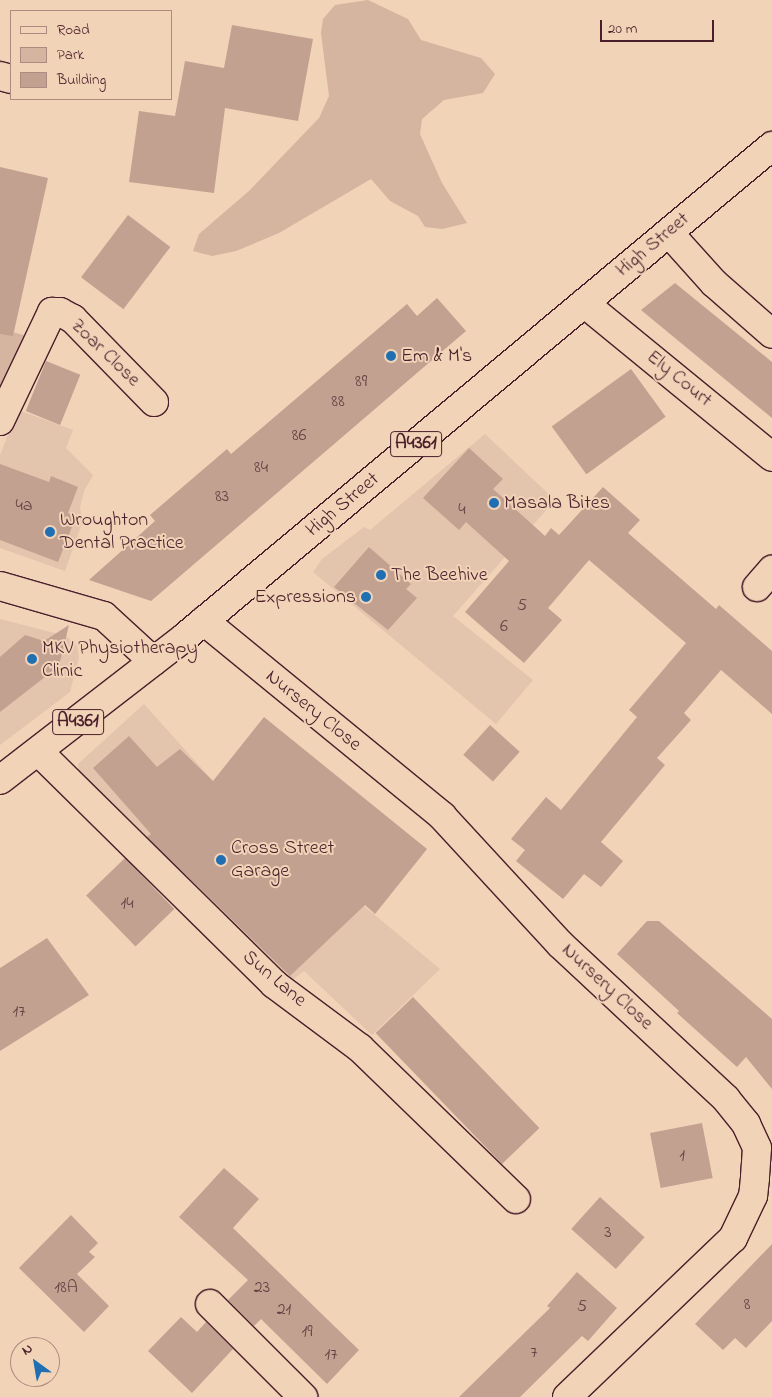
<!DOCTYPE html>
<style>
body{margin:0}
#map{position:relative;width:772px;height:1397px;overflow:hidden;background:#f1d3b8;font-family:"Indie Flower",sans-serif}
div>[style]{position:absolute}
.built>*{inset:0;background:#e3c4ac}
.green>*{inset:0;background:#d6b5a0}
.building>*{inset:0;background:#c3a191;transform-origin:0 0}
.roads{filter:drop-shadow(1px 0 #4a1f2b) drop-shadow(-1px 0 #4a1f2b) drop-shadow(0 1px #4a1f2b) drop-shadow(0 -1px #4a1f2b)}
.minor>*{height:28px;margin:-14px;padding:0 14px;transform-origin:14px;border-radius:14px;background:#f1d3b8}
.secondary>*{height:28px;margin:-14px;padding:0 14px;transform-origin:14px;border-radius:14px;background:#f1d3b8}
.primary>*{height:28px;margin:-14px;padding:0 14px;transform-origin:14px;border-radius:14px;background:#f1d3b8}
.dots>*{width:14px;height:14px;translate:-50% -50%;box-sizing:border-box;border:2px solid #f1d3b8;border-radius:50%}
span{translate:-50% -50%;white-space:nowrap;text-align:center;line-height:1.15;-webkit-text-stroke:4px #f1d3b8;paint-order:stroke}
.number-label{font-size:18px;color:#684044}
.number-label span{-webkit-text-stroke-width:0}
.shield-label span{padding:1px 4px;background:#f1d3b8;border:1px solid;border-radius:4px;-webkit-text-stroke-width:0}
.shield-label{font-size:19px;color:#4a1f2b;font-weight:700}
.street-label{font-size:20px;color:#4a1f2b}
.poi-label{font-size:20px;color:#4a1f2b}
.left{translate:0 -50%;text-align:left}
.right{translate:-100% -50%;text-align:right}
.legend{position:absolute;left:10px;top:10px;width:162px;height:90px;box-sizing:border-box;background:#f1d3b8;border:1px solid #ae8b80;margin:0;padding:6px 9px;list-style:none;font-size:15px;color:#4a1f2b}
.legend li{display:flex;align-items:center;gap:10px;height:25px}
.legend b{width:25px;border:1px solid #ae8b80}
.north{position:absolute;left:10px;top:1337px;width:50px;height:50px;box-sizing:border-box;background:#f1d3b8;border:1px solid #ae8b80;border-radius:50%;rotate:328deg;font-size:14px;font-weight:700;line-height:20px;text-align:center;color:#4a1f2b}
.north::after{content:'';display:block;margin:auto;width:18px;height:22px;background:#1f6fb2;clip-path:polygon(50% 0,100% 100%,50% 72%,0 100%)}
.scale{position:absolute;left:600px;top:20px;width:114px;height:22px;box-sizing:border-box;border:2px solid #4a1f2b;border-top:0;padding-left:6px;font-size:15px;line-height:18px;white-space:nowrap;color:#4a1f2b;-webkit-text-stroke:4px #f1d3b8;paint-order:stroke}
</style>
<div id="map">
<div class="built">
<div style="clip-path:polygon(18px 410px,73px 430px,66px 448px,93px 475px,84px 491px,80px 507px,82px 523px,65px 571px,0 548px,0 455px)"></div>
<div style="clip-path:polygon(485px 434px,555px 500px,453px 616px,533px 680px,496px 724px,313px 572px,322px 559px,364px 527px,370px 530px)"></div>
<div style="clip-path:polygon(0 619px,66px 636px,77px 646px,79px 657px,70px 692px,0 745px)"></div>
<div style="clip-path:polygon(144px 704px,213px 781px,440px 969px,372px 1035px,304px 971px,284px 986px,79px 774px,78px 764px)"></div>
</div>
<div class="green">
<div style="clip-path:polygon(368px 0,408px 19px,421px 40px,481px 58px,495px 74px,483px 93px,444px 100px,422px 119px,420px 134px,442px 183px,467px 223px,442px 229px,425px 227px,418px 216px,390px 201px,371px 179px,279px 233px,236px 251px,212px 256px,193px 251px,199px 234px,249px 191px,319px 118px,329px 96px,321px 33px,323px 19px,335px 5px)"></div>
<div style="clip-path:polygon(0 329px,28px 336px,0 399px)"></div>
</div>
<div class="building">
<div style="clip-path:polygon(232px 25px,313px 39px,298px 121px,225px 108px,214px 193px,129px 182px,139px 111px,175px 116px,185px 61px,224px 68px)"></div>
<div style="clip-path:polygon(0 167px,48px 178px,13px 336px,0 334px)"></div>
<div style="left:128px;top:215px;width:53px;height:78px;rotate:37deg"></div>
<div style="clip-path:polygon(675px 283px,772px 362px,772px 418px,641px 310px)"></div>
<div style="clip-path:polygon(437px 298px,466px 331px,151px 601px,89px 580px,155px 521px,150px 515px,227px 449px,231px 454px,407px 304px,417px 316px)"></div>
<div style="left:46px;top:361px;width:37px;height:54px;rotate:22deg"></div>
<div style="left:631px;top:369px;width:59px;height:98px;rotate:54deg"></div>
<div style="clip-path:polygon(469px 448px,503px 479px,493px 489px,545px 536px,551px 528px,559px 535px,603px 487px,640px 520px,628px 533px,716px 609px,719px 605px,772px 651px,772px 714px,721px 670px,684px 713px,691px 720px,657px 758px,665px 765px,601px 842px,623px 861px,601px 887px,584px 874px,563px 899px,516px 861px,525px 850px,511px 839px,546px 797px,561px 810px,637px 717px,629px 710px,686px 643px,589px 560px,548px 608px,562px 620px,524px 663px,465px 612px,509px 561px,466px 522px,459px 530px,423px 498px)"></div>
<div style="clip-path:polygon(0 464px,49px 482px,51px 476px,78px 487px,68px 513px,72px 515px,72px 527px,58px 562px,0 540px)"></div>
<div style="clip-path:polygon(369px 547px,411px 584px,406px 589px,417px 598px,388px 630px,334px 587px)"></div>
<div style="clip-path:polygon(69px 625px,59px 666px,0 712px,0 657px,25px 635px,44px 641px)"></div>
<div style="clip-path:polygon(264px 717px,427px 849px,375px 914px,365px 905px,290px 976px,147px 837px,151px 834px,93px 768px,129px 736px,157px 767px,180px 749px,213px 781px)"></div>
<div style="left:490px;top:725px;width:40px;height:40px;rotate:42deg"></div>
<div style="left:125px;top:858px;width:71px;height:54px;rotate:46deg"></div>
<div style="clip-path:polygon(647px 921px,659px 921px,772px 1019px,772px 1089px,746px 1057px,737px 1067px,677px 1013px,679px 1011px,617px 954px)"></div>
<div style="clip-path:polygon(47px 938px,89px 995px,0 1051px,0 968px)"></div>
<div style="left:413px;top:997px;width:182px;height:52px;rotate:46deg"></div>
<div style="left:702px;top:1123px;width:56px;height:53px;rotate:79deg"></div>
<div style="clip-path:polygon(224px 1168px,259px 1199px,233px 1228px,359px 1350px,327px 1384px,261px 1319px,254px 1326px,228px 1300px,248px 1280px,179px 1217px)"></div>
<div style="left:600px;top:1197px;width:60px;height:43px;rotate:42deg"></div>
<div style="clip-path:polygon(71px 1215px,98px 1243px,89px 1252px,95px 1257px,77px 1274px,109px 1306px,84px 1332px,19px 1268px)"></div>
<div style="clip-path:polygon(772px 1244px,772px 1321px,746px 1348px,735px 1338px,723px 1350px,695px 1324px)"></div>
<div style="clip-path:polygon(577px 1272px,617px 1308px,588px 1341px,582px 1336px,520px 1397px,459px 1397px,550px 1308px,547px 1306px)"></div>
<div style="clip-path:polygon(181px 1317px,197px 1332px,206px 1322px,233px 1349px,192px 1393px,148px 1351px)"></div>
</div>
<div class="roads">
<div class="minor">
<div style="left:0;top:76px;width:11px;rotate:15deg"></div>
<div style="left:669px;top:233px;width:67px;rotate:48deg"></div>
<div style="left:714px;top:283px;width:77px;rotate:41.3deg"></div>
<div style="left:584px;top:303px;width:243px;rotate:39.3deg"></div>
<div style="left:0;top:421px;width:121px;rotate:-64.5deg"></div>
<div style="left:52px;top:312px;width:8px"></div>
<div style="left:60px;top:312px;width:15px;rotate:28deg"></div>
<div style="left:73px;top:319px;width:116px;rotate:45.7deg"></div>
<div style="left:757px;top:587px;width:23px;rotate:-49deg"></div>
<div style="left:204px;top:621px;width:308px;rotate:39.3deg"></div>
<div style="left:442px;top:816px;width:174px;rotate:47.3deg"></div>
<div style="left:560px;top:944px;width:227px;rotate:43deg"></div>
<div style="left:726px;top:1099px;width:32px;rotate:51deg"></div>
<div style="left:746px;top:1124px;width:26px;rotate:65deg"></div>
<div style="left:757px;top:1148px;width:30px;rotate:94deg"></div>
<div style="left:755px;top:1178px;width:18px;rotate:96deg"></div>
<div style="left:753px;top:1196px;width:47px;rotate:115.5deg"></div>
<div style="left:733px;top:1238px;width:230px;rotate:136.2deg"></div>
<div style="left:39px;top:752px;width:330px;rotate:44.6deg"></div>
<div style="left:274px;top:984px;width:107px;rotate:36.7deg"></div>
<div style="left:360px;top:1048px;width:217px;rotate:44.1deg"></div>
<div style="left:210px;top:1304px;width:132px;rotate:45deg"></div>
</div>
<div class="secondary">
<div style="left:0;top:586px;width:108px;rotate:16.1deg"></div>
<div style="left:104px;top:616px;width:67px;rotate:42.6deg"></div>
</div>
<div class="primary">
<div style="left:0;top:780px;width:235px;rotate:-37.7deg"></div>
<div style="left:186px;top:636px;width:764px;rotate:-39.9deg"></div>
</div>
</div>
<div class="dots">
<div style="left:391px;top:356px;background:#1f6fb2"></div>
<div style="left:494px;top:503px;background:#1f6fb2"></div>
<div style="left:50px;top:532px;background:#1f6fb2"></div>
<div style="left:381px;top:575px;background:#1f6fb2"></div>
<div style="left:366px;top:597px;background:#1f6fb2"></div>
<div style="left:32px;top:659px;background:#1f6fb2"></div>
<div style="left:221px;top:860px;background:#1f6fb2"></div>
</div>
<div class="number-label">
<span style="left:361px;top:382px">89</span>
<span style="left:338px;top:402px">88</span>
<span style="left:299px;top:436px">86</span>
<span style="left:261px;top:468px">84</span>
<span style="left:222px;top:497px">83</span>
<span style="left:24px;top:506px">4a</span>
<span style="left:462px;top:510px">4</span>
<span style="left:522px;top:606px">5</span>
<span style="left:504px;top:627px">6</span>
<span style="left:127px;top:904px">14</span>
<span style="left:19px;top:1012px">17</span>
<span style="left:682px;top:1156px">1</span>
<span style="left:608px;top:1233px">3</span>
<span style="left:66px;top:1288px">18A</span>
<span style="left:262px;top:1288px">23</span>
<span style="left:747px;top:1305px">8</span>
<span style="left:582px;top:1307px">5</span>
<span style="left:284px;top:1310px">21</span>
<span style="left:307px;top:1332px">19</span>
<span style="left:534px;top:1353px">7</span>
<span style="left:331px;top:1355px">17</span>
</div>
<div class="shield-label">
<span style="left:416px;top:444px">A4361</span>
<span style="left:78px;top:722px">A4361</span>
</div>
<div class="street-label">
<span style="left:653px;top:245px;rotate:-40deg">High Street</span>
<span style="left:105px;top:353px;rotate:44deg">Zoar Close</span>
<span style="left:679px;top:379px;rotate:39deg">Ely Court</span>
<span style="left:343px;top:505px;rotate:-40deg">High Street</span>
<span style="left:313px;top:711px;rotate:39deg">Nursery Close</span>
<span style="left:274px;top:979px;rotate:40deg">Sun Lane</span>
<span style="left:607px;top:987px;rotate:43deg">Nursery Close</span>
</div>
<div class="poi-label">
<span class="left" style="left:401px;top:356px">Em &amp; M's</span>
<span class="left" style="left:504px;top:503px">Masala Bites</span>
<span class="left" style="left:60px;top:532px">Wroughton<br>Dental Practice</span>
<span class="left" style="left:391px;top:575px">The Beehive</span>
<span class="right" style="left:356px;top:597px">Expressions</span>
<span class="left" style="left:42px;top:660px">MKV Physiotherapy<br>Clinic</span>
<span class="left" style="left:231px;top:860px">Cross Street<br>Garage</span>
</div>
<ul class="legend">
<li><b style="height:6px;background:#f1d3b8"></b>Road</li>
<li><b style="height:14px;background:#d6b5a0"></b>Park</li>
<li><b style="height:14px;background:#c3a191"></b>Building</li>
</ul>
<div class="north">N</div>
<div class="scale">20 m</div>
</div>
